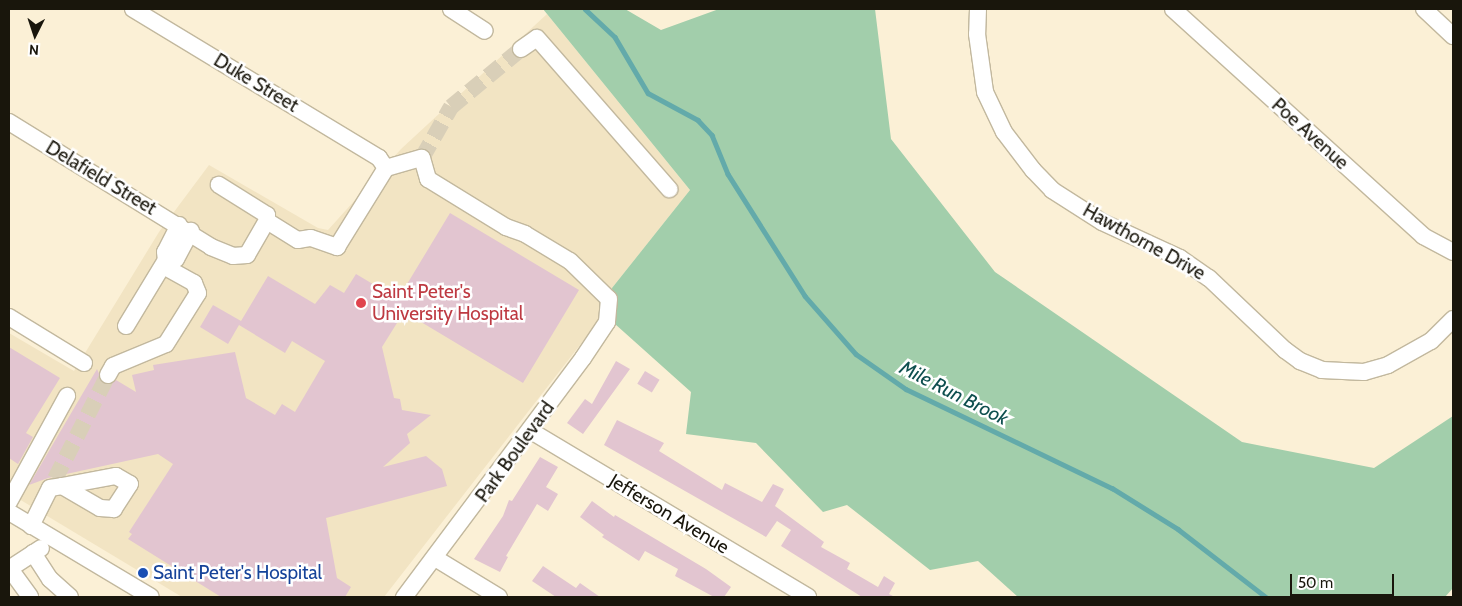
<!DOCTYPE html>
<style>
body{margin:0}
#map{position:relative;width:1462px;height:606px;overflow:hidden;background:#fbf0d6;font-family:Cabin,sans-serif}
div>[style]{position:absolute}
.built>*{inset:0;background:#f2e4c3}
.green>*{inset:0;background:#a2ceab}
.stream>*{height:4.5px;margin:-2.25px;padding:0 2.25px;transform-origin:2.25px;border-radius:2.25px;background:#63aaaa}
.building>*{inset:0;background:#e2c5d0;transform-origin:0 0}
.minor-tunnel>*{height:16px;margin-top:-8px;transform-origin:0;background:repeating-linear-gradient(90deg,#d9cfb8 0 16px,transparent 0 24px)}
.roads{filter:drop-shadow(1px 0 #c2b89e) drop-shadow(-1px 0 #c2b89e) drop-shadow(0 1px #c2b89e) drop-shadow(0 -1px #c2b89e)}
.minor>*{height:16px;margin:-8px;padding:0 8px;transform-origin:8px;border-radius:8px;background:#fff}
.dots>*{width:14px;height:14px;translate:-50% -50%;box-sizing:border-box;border:2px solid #fff;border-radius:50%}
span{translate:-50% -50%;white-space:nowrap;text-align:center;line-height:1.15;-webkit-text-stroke:5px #fff;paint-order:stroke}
.street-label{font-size:19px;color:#19160c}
.health-label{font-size:19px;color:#be3a42}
.left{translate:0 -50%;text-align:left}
.transit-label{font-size:19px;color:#164399}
.water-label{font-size:20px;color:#0e4f4f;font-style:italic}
.frame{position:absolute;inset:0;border:10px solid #19160c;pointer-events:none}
.north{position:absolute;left:10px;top:10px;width:50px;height:50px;-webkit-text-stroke:4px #fff;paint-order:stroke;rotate:184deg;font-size:14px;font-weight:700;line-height:20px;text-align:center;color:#19160c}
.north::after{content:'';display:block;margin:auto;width:18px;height:22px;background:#19160c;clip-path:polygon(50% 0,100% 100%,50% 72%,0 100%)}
.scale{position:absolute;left:1290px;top:574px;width:104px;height:22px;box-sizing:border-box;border:2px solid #19160c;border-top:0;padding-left:6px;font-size:15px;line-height:18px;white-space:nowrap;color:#19160c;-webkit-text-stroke:4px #fff;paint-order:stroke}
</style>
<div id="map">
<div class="built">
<div style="clip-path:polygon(547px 14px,690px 190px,612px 288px,601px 318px,384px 597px,182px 597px,9px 493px,9px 333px,74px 371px,159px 232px,209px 165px,318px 228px,328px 230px,401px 149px)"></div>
</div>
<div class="green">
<div style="clip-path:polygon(543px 9px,625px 9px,661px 30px,719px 9px,875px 9px,891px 139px,995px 272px,1242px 442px,1374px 468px,1453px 416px,1453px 588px,1445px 597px,1018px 597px,978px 561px,930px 570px,847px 505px,823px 512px,756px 443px,686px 434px,691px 392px,615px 324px,612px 288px,690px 190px)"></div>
</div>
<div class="stream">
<div style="left:585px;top:9px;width:41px;rotate:43deg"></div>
<div style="left:615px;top:37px;width:65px;rotate:59.5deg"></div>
<div style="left:648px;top:93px;width:57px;rotate:28.4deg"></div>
<div style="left:698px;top:120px;width:21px;rotate:47deg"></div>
<div style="left:712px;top:135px;width:42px;rotate:67.7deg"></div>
<div style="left:728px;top:174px;width:144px;rotate:57.7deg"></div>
<div style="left:805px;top:296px;width:77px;rotate:48.7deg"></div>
<div style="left:856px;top:354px;width:61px;rotate:35deg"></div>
<div style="left:906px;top:389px;width:229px;rotate:25.7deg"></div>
<div style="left:1112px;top:488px;width:78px;rotate:31.8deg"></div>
<div style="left:1178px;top:529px;width:111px;rotate:37.7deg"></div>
</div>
<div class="building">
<div style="clip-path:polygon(450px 213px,579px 290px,523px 383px,406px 313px,402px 315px,382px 347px,394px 398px,400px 399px,402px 410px,431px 415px,407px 434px,410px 443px,383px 467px,426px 456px,442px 469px,447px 486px,326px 518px,337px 578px,351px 587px,345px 597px,221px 597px,128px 539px,132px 534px,129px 532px,173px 464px,158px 454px,48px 478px,29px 485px,97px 369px,103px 383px,109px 385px,116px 380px,136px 392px,132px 375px,154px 370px,153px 365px,235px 352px,246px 398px,275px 415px,282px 404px,295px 412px,325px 361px,292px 341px,285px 353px,239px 325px,228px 344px,200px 327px,213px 305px,241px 321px,268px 276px,315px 304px,330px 285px,344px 293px,356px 274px,398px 299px)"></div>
<div style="clip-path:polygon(9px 347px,60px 378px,26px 433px,33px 437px,18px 464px,9px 458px)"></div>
<div style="clip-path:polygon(616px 361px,630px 369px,583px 434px,567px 423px,585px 399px,592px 404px)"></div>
<div style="left:645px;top:371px;width:17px;height:15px;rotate:31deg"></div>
<div style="clip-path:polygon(617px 420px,664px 443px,659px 451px,722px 490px,725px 483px,762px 502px,773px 484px,784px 489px,775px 506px,824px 542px,821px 547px,850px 563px,847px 569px,878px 587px,884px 576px,895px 583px,889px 594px,895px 597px,862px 597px,781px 546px,791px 530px,777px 521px,766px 537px,604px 445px)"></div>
<div style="clip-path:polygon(540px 457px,558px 467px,546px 487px,558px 494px,548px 511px,537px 504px,506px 556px,508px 557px,500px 572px,474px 559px,503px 516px,509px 500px,512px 501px)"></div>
<div style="clip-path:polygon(592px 501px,614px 517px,615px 515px,706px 569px,731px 587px,724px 597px,714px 597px,675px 576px,678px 569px,645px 551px,639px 561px,602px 537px,604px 535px,580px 517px)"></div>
<div style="clip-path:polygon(543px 566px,576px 588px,580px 583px,600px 597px,556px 597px,532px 581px)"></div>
</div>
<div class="minor-tunnel">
<div style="left:422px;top:158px;width:59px;rotate:-60.4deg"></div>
<div style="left:451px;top:107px;width:91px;rotate:-39.6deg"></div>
<div style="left:55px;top:479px;width:117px;rotate:-63deg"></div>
</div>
<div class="roads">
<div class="minor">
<div style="left:133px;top:9px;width:288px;rotate:31.2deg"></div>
<div style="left:379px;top:158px;width:12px;rotate:55deg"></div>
<div style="left:451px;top:9px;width:40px;rotate:32.9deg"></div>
<div style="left:978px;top:9px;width:25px;rotate:92deg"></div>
<div style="left:977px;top:34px;width:59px;rotate:82.1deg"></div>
<div style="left:985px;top:92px;width:44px;rotate:64.6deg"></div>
<div style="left:1004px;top:132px;width:48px;rotate:52.7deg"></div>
<div style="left:1033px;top:170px;width:28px;rotate:46deg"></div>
<div style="left:1052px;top:190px;width:59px;rotate:32.6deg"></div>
<div style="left:1102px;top:222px;width:86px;rotate:24.8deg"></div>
<div style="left:1180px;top:258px;width:35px;rotate:35deg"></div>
<div style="left:1209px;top:278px;width:105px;rotate:43.5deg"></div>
<div style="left:1285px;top:350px;width:19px;rotate:36deg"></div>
<div style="left:1300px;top:361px;width:24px;rotate:22deg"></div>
<div style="left:1322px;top:370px;width:42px;rotate:2.7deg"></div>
<div style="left:1364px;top:372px;width:25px;rotate:-16deg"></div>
<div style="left:1388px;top:365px;width:49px;rotate:-29.2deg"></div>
<div style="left:1431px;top:341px;width:31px;rotate:-45deg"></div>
<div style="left:1173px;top:9px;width:338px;rotate:42.2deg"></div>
<div style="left:1423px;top:236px;width:34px;rotate:28deg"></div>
<div style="left:1424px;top:9px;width:40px;rotate:43deg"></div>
<div style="left:521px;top:49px;width:19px;rotate:-35deg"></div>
<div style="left:537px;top:38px;width:201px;rotate:48.8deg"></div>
<div style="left:9px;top:122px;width:238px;rotate:31.7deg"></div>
<div style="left:211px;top:247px;width:24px;rotate:22deg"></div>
<div style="left:233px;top:256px;width:14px;rotate:-4deg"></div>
<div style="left:247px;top:255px;width:39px;rotate:-60deg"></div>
<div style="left:267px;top:221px;width:6px;rotate:-90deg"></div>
<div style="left:267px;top:215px;width:57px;rotate:-148deg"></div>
<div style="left:267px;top:221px;width:36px;rotate:32deg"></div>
<div style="left:298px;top:240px;width:13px;rotate:-9deg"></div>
<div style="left:311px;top:238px;width:28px;rotate:19deg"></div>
<div style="left:337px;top:247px;width:93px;rotate:-58.2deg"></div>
<div style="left:386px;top:168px;width:37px;rotate:-16deg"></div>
<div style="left:422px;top:158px;width:22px;rotate:74deg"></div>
<div style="left:428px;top:179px;width:92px;rotate:31.6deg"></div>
<div style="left:506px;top:227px;width:20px;rotate:20deg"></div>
<div style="left:525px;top:234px;width:52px;rotate:31deg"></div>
<div style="left:570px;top:261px;width:54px;rotate:44.3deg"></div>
<div style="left:609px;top:299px;width:23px;rotate:95deg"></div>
<div style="left:607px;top:322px;width:43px;rotate:123.7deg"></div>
<div style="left:583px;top:358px;width:299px;rotate:126.8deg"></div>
<div style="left:179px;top:225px;width:30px;rotate:117deg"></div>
<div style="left:165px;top:252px;width:8px;rotate:83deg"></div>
<div style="left:166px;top:260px;width:10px;rotate:-6deg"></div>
<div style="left:176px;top:259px;width:32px;rotate:-62deg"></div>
<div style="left:9px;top:317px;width:88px;rotate:31.5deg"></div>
<div style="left:126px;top:326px;width:77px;rotate:-58.8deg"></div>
<div style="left:108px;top:375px;width:10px;rotate:-61deg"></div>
<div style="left:113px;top:366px;width:57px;rotate:-22.5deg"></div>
<div style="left:166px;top:344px;width:60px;rotate:-57.9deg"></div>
<div style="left:198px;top:293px;width:11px;rotate:-112deg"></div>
<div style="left:194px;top:283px;width:35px;rotate:-151deg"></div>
<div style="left:531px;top:431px;width:323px;rotate:30.9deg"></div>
<div style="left:9px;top:502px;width:121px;rotate:-61.3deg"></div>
<div style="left:9px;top:512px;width:165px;rotate:30.9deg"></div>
<div style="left:31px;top:526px;width:42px;rotate:-63.4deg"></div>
<div style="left:50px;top:488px;width:12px;rotate:-9deg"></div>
<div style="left:62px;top:486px;width:55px;rotate:-10.5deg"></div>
<div style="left:116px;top:476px;width:16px;rotate:30deg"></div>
<div style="left:130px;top:484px;width:30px;rotate:123deg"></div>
<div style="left:114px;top:509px;width:14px;rotate:-176deg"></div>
<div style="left:100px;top:508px;width:44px;rotate:-149.9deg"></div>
<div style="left:33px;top:553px;width:31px;rotate:57deg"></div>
<div style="left:50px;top:579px;width:27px;rotate:42deg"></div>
<div style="left:435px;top:558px;width:75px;rotate:31.4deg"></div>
<div style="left:9px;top:569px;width:38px;rotate:-33deg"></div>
<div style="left:10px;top:569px;width:34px;rotate:54deg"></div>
</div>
</div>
<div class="dots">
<div style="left:361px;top:303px;background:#e0444e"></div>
<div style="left:143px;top:573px;background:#1a4fb4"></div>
</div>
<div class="street-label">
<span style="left:256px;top:83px;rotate:31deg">Duke Street</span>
<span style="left:1310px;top:134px;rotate:42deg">Poe Avenue</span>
<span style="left:101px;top:178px;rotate:31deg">Delafield Street</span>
<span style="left:1144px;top:242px;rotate:29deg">Hawthorne Drive</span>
<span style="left:515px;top:452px;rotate:-54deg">Park Boulevard</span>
<span style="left:669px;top:514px;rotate:31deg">Jefferson Avenue</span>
</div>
<div class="health-label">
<span class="left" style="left:372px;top:303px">Saint Peter's<br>University Hospital</span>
</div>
<div class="transit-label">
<span class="left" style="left:153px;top:573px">Saint Peter's Hospital</span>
</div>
<div class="water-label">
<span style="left:954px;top:393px;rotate:27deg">Mile Run Brook</span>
</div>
<div class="frame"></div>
<div class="north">N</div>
<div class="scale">50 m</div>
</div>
